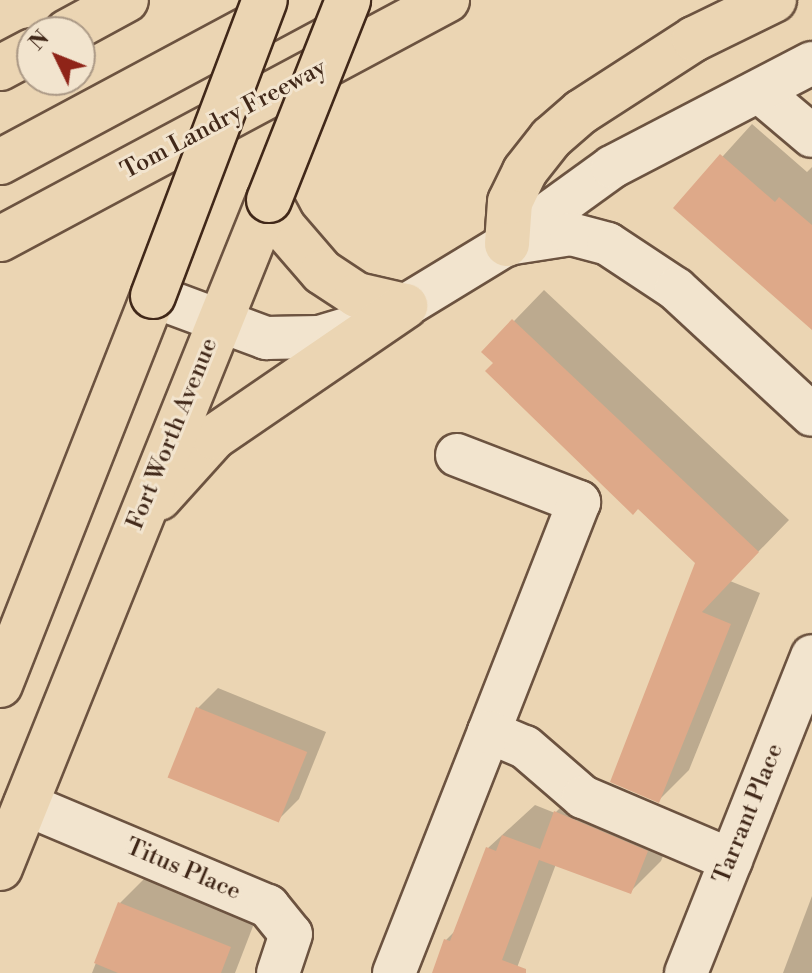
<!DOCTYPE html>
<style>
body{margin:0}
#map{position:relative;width:812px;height:973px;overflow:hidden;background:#ebd5b3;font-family:"Libre Bodoni",serif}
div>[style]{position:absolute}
.shadow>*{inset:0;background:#0003}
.building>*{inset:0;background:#dea989;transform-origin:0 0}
.roads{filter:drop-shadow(2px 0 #6c5340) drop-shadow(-2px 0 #6c5340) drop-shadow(0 2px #6c5340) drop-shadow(0 -2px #6c5340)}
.minor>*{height:42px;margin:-21px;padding:0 21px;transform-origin:21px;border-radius:21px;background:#f2e4ce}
.major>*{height:44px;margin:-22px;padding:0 22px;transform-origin:22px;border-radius:22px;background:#ebd5b3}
.highway>*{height:44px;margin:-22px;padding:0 22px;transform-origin:22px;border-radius:22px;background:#ebd5b3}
.bridges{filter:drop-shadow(2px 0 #412819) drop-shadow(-2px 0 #412819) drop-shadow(0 2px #412819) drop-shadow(0 -2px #412819)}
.major-bridge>*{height:44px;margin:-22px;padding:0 22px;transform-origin:22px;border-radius:22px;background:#ebd5b3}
span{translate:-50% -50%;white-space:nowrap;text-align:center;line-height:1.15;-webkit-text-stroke:6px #f2e4ce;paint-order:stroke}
.street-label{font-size:24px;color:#412819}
.north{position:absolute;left:16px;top:16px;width:80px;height:80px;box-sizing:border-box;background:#f2e4ce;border:2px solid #ab9986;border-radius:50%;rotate:313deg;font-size:22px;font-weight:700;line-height:32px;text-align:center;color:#412819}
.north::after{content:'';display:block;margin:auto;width:28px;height:36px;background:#8f2418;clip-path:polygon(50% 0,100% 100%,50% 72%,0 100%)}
</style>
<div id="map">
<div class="shadow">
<div style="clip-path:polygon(752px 124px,807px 172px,812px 167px,812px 327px,676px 208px)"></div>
<div style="clip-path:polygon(544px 290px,789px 520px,730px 581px,760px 593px,689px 770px,658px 801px,697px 562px,484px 352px)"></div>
<div style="clip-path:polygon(218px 688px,326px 732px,299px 799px,278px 820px,198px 708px)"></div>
<div style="clip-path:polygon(587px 781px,677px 820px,661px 861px,630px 892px,556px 864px,515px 973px,434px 973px,446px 940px,458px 928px,488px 848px,535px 805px,555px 813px)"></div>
<div style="clip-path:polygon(145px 878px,255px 921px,235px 973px,92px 973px,119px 904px)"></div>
<div style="clip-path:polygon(812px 896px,812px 973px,783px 973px)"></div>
</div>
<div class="building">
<div style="clip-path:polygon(720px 154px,775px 202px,779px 197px,812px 225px,812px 330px,673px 208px)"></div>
<div style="clip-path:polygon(512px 319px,759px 552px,702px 612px,731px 624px,659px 803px,610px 782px,695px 563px,638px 509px,633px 515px,485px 371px,493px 363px,481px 352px)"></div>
<div style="left:196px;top:707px;width:120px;height:76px;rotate:22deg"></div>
<div style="clip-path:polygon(554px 811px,648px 851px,631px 894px,539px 860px,502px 960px,526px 969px,526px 973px,432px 973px,444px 939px,450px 941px,486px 847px,496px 851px,502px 835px,540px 849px)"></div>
<div style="clip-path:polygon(118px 902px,231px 947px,221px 973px,118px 973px,94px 963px)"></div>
</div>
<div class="roads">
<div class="minor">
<div style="left:760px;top:92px;width:68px;rotate:40.2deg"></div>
<div style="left:514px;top:238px;width:121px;rotate:-35.9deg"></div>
<div style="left:612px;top:167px;width:225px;rotate:-27.5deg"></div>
<div style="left:153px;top:296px;width:121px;rotate:20.4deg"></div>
<div style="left:266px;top:338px;width:53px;rotate:-1.1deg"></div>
<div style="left:319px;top:337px;width:49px;rotate:-16.6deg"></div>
<div style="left:366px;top:323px;width:43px;rotate:-23.6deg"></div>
<div style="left:405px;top:306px;width:119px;rotate:-31.3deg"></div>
<div style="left:507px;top:244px;width:65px;rotate:-8.9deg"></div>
<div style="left:571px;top:234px;width:38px;rotate:15deg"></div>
<div style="left:608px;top:244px;width:82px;rotate:33.5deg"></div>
<div style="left:676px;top:289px;width:185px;rotate:42.8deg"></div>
<div style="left:457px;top:455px;width:131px;rotate:21.1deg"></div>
<div style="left:579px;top:502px;width:247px;rotate:111.4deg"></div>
<div style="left:25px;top:804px;width:264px;rotate:22.8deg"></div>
<div style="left:268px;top:906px;width:36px;rotate:51deg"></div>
<div style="left:291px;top:934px;width:41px;rotate:108.4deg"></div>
<div style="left:394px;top:973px;width:259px;rotate:-68.5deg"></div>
<div style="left:489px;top:732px;width:39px;rotate:23deg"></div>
<div style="left:525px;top:747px;width:77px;rotate:40.8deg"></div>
<div style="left:583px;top:797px;width:161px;rotate:23.1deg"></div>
<div style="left:686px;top:973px;width:341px;rotate:-68.3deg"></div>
</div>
<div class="major">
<div style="left:269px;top:200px;width:32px;rotate:62deg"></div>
<div style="left:284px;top:228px;width:58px;rotate:49.2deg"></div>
<div style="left:322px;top:272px;width:42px;rotate:33.3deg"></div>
<div style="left:357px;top:295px;width:49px;rotate:12.9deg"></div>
<div style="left:159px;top:498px;width:82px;rotate:-48deg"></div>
<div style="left:214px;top:437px;width:232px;rotate:-34.4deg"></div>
<div style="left:0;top:685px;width:418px;rotate:-68.5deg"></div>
<div style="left:0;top:868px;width:720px;rotate:-68.07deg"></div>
</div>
<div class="highway">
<div style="left:67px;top:32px;width:67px;rotate:-28.5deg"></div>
<div style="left:0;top:68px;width:36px;rotate:-28deg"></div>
<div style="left:0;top:162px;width:343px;rotate:-28.2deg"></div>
<div style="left:0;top:239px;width:507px;rotate:-28.13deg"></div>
<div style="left:507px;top:244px;width:42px;rotate:-85.9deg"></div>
<div style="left:510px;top:202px;width:34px;rotate:-64deg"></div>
<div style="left:525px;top:171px;width:42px;rotate:-51.8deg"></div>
<div style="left:551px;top:138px;width:40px;rotate:-41deg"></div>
<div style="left:581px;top:112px;width:135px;rotate:-32.9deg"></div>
<div style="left:694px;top:39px;width:89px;rotate:-26deg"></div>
</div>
</div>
<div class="bridges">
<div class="major-bridge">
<div style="left:269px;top:200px;width:215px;rotate:-68.4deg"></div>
<div style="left:153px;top:296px;width:316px;rotate:-69.3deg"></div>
</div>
</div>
<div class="street-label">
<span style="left:224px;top:120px;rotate:-28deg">Tom Landry Freeway</span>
<span style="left:173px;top:434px;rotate:-68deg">Fort Worth Avenue</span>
<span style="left:749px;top:814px;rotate:-68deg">Tarrant Place</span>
<span style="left:183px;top:870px;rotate:23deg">Titus Place</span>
</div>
<div class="north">N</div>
</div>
